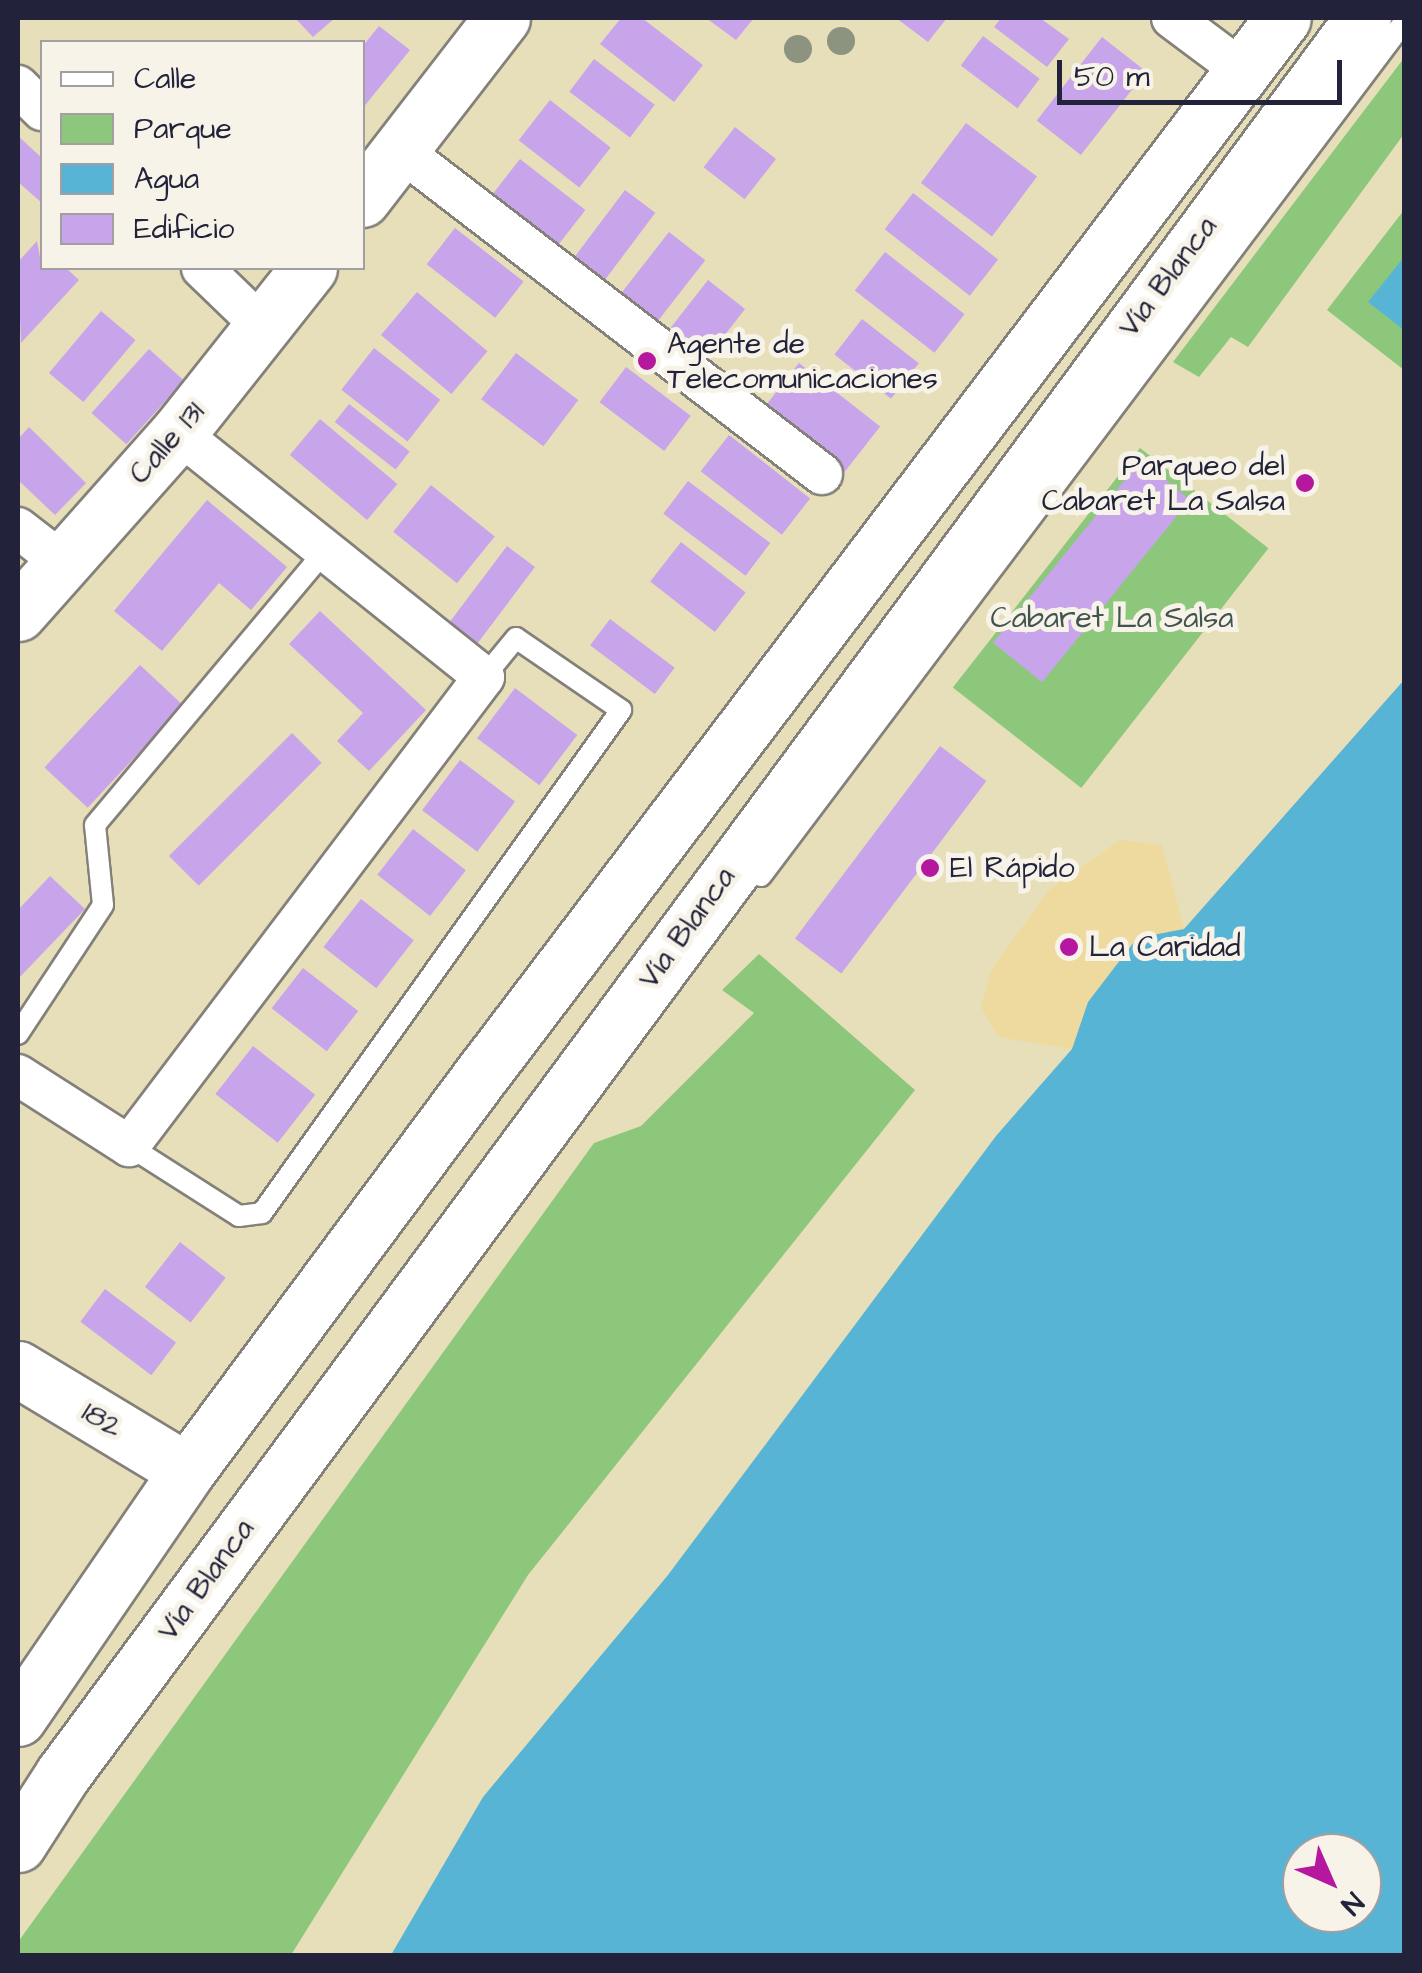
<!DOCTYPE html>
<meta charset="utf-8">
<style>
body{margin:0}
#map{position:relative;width:1422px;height:1973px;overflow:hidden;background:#e7dfba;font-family:"Architects Daughter",sans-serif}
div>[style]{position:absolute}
.green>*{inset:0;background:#8dc77b;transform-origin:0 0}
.sand>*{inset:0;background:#eeda9e}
.water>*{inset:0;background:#57b4d5}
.building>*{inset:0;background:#c8a4eb;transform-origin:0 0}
.roads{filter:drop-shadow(2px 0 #84807a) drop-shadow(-2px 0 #84807a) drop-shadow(0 2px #84807a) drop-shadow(0 -2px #84807a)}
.lane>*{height:20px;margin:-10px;padding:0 10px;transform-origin:10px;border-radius:10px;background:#fff}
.street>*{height:40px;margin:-20px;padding:0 20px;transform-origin:20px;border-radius:20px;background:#fff}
.secondary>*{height:55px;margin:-27.5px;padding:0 27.5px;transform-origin:27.5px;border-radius:27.5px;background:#fff}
.highway>*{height:55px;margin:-27.5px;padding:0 27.5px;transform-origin:27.5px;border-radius:27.5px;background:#fff}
.trees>*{width:28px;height:28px;margin:-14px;border-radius:50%;background:#8c937f}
.dots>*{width:28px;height:28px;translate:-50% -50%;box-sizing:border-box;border:5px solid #f7f3e8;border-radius:50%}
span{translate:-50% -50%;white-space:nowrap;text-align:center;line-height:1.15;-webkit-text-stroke:10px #f7f3e8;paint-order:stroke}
.street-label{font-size:30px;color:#22223b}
.poi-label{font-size:30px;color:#22223b}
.left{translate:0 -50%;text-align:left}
.right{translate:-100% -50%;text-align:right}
.park-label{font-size:30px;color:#42544e}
.frame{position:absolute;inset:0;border:20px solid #22223b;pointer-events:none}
.legend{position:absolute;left:40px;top:40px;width:325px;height:230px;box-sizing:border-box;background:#f7f3e8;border:2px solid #a29fa3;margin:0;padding:12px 18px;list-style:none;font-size:30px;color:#22223b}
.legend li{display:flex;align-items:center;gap:20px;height:50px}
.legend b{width:50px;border:2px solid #a29fa3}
.north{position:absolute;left:1282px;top:1833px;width:100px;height:100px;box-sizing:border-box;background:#f7f3e8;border:2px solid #a29fa3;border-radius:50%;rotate:135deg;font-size:28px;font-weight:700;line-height:40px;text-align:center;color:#22223b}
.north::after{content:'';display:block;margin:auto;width:35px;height:45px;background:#b5179e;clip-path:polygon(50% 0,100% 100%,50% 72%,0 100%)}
.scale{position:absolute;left:1057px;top:60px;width:285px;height:45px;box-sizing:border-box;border:5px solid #22223b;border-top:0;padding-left:12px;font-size:30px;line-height:35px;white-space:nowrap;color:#22223b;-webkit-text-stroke:8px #f7f3e8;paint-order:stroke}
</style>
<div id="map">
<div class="green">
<div style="clip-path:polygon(1404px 58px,1404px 134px,1248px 347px,1231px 337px,1199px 377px,1173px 362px)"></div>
<div style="clip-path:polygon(1404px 210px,1404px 370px,1327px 310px)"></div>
<div style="left:1140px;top:448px;width:163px;height:304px;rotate:38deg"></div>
<div style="clip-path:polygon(759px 954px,915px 1090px,528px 1575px,291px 1955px,18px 1955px,18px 1942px,594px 1143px,641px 1126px,754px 1013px,722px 990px)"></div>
</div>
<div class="sand">
<div style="clip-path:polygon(1120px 840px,1162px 845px,1184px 929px,1137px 938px,1088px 1002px,1072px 1049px,998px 1037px,981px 1007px,991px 970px,1049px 890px)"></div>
</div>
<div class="water">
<div style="clip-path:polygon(1404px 257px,1404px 330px,1368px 302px)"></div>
<div style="clip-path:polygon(evenodd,1404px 680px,1404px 1955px,391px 1955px,483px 1797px,668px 1575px,996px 1136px,1072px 1049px,1088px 1002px,1137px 938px,1184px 929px,1404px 680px,1302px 1853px,1362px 1853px,1362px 1913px,1302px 1913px,1302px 1853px)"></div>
</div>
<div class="building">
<div style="clip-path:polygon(295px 18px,335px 18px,313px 37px)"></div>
<div style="clip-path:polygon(621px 18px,642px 18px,703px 65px,674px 102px,600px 44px)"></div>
<div style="clip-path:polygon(706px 18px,754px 18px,736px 40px)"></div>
<div style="clip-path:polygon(896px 18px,947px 18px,928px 42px)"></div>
<div style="clip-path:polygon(1001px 18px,1040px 18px,1069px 39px,1047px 67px,994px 27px)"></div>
<div style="clip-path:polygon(379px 26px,410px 50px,362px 109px,362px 47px)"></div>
<div style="left:983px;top:36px;width:71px;height:37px;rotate:37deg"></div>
<div style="left:1102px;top:37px;width:56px;height:106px;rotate:38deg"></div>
<div style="left:594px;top:59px;width:76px;height:41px;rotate:37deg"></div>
<div style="left:550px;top:100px;width:77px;height:51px;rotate:38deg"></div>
<div style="left:966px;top:123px;width:89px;height:75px;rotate:37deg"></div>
<div style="left:735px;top:127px;width:52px;height:51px;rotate:38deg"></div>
<div style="clip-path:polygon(18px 136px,42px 158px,42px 203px,18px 182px)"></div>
<div style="left:520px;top:159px;width:83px;height:57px;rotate:38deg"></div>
<div style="left:625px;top:190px;width:38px;height:83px;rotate:37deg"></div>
<div style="left:913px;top:193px;width:108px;height:46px;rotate:38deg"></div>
<div style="left:455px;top:228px;width:87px;height:46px;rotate:38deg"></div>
<div style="left:669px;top:232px;width:46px;height:84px;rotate:38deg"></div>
<div style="clip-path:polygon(37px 241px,42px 268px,66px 268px,79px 280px,21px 343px,18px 262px)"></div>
<div style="left:885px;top:252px;width:101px;height:49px;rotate:38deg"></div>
<div style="left:708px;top:280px;width:47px;height:61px;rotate:38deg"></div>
<div style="left:417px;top:292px;width:92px;height:56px;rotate:40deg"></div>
<div style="left:101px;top:311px;width:45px;height:81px;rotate:40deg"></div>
<div style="left:862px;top:319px;width:72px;height:45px;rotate:38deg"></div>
<div style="left:374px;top:348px;width:84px;height:53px;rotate:38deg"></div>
<div style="left:149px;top:349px;width:47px;height:86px;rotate:42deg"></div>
<div style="left:516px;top:353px;width:78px;height:58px;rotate:37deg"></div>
<div style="left:799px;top:363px;width:103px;height:62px;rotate:38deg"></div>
<div style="left:626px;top:367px;width:81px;height:44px;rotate:37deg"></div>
<div style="left:349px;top:404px;width:77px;height:23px;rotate:38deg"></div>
<div style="left:320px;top:419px;width:101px;height:47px;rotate:40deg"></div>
<div style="clip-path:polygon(29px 427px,86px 483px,55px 515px,18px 480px,18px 439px)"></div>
<div style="left:729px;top:435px;width:103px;height:46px;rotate:38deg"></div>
<div style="left:1141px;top:460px;width:63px;height:235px;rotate:39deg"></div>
<div style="left:688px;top:481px;width:103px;height:41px;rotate:37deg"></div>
<div style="left:431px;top:485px;width:82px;height:60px;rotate:39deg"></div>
<div style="clip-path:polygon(207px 500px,287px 567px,251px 610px,219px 583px,162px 651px,114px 611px)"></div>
<div style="left:681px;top:542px;width:82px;height:50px;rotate:38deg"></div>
<div style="left:507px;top:546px;width:35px;height:100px;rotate:37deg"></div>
<div style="clip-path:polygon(320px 611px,426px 710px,369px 771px,337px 741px,363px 713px,289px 644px)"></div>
<div style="left:610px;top:619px;width:81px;height:33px;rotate:37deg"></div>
<div style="left:140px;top:665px;width:59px;height:140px;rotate:43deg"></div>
<div style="left:515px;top:688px;width:78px;height:63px;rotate:37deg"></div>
<div style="left:292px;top:733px;width:42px;height:174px;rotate:45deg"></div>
<div style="left:940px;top:746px;width:58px;height:241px;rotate:37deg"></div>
<div style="left:460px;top:760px;width:69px;height:63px;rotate:37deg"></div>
<div style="left:413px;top:829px;width:67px;height:58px;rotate:38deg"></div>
<div style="clip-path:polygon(50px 876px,85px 909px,18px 979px,18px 910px)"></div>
<div style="left:361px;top:899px;width:67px;height:61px;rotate:38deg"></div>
<div style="left:303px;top:968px;width:70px;height:51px;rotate:38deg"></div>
<div style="left:253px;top:1046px;width:79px;height:61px;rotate:38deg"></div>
<div style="left:180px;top:1242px;width:58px;height:57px;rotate:38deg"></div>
<div style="left:105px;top:1289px;width:89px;height:41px;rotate:37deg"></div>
</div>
<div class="roads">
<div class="lane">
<div style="left:761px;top:876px;width:1069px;rotate:-53.02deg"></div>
<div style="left:18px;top:1034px;width:154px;rotate:-56.6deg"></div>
<div style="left:103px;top:905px;width:80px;rotate:-95.7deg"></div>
<div style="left:95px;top:825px;width:358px;rotate:-50deg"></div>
<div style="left:129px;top:1146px;width:130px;rotate:32.5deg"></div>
<div style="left:239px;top:1216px;width:23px;rotate:-7deg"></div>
<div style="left:262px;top:1213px;width:618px;rotate:-54.48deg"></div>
<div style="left:621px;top:710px;width:127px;rotate:-145.6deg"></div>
<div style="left:516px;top:638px;width:50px;rotate:129.4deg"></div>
</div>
<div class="street">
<div style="left:1172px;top:18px;width:89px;rotate:36.7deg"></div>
<div style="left:18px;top:86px;width:34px;rotate:45deg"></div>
<div style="left:400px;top:150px;width:532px;rotate:37.52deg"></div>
<div style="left:202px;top:268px;width:85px;rotate:44deg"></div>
<div style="left:18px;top:528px;width:56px;rotate:37.7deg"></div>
<div style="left:18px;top:1075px;width:132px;rotate:32.6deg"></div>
<div style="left:129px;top:1146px;width:588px;rotate:-52.88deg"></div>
<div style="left:484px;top:677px;width:391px;rotate:-141.4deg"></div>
</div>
<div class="secondary">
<div style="left:362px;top:199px;width:229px;rotate:-52.3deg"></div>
<div style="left:18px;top:613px;width:241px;rotate:-48.4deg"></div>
<div style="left:178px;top:433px;width:211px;rotate:-51.6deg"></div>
<div style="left:18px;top:1369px;width:197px;rotate:31.1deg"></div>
</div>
<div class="highway">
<div style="left:18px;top:1718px;width:299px;rotate:-55.6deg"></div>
<div style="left:187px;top:1471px;width:500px;rotate:-53.4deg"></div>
<div style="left:485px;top:1070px;width:1320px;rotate:-52.82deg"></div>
<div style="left:18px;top:1844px;width:83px;rotate:-57.3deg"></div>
<div style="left:63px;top:1774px;width:2185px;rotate:-53.49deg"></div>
</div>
</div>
<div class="trees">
<div style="left:841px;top:41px"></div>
<div style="left:798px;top:49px"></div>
</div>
<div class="dots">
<div style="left:647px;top:361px;background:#b5179e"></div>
<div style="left:1305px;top:483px;background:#b5179e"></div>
<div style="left:930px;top:868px;background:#b5179e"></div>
<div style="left:1069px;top:947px;background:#b5179e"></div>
</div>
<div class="street-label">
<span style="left:1168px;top:277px;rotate:-53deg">Vía Blanca</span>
<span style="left:167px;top:443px;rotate:-49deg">Calle 131</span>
<span style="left:687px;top:928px;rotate:-54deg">Vía Blanca</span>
<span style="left:102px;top:1420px;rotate:31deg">182</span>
<span style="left:206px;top:1580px;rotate:-54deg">Vía Blanca</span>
</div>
<div class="poi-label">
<span class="left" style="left:667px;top:361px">Agente de<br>Telecomunicaciones</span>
<span class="right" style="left:1285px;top:483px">Parqueo del<br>Cabaret La Salsa</span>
<span class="left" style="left:950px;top:868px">El Rápido</span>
<span class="left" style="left:1089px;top:947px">La Caridad</span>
</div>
<div class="park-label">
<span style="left:1112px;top:618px">Cabaret La Salsa</span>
</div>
<div class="frame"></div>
<ul class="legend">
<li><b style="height:12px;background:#fff"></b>Calle</li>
<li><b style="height:28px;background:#8dc77b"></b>Parque</li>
<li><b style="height:28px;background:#57b4d5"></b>Agua</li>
<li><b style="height:28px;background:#c8a4eb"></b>Edificio</li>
</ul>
<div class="north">N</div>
<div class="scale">50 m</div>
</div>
